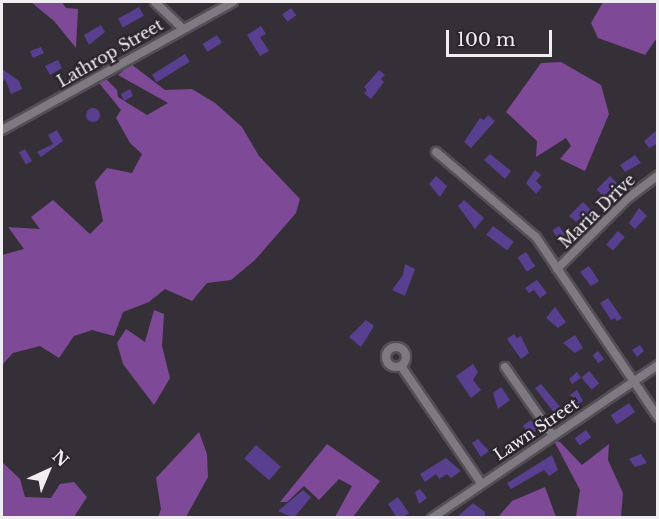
<!DOCTYPE html>
<style>
body{margin:0}
#map{position:relative;width:659px;height:519px;overflow:hidden;background:#353037;font-family:"Libre Baskerville",serif}
div>[style]{position:absolute}
.forest>*{inset:0;background:#7e4996}
.building>*{inset:0;background:#593f90;transform-origin:0 0}
.round{border-radius:50%}
.roads{filter:drop-shadow(2px 0 #535055) drop-shadow(-2px 0 #535055) drop-shadow(0 2px #535055) drop-shadow(0 -2px #535055)}
.minor>*{height:8px;margin:-4px;padding:0 4px;transform-origin:4px;border-radius:4px;background:#7f7981}
.minor>.ring{margin:-4px;padding:0;box-sizing:content-box;background:none;border:8px solid #7f7981;border-radius:50%}
span{translate:-50% -50%;white-space:nowrap;text-align:center;line-height:1.15;-webkit-text-stroke:5px #2b262d;paint-order:stroke}
.street-label{font-size:16px;color:#f1eef2}
.frame{position:absolute;inset:0;border:3px solid #f1eef2;pointer-events:none}
.north{position:absolute;left:18px;top:441px;width:60px;height:60px;-webkit-text-stroke:4px #2b262d;paint-order:stroke;rotate:44deg;font-size:16px;font-weight:700;line-height:24px;text-align:center;color:#f1eef2}
.north::after{content:'';display:block;margin:auto;width:21px;height:27px;background:#f1eef2;clip-path:polygon(50% 0,100% 100%,50% 72%,0 100%)}
.scale{position:absolute;left:446px;top:30px;width:106px;height:27px;box-sizing:border-box;border:3px solid #f1eef2;border-top:0;padding-left:8px;font-size:18px;line-height:21px;white-space:nowrap;color:#f1eef2;-webkit-text-stroke:4px #2b262d;paint-order:stroke}
</style>
<div id="map">
<div class="forest">
<div style="clip-path:polygon(31px 2px,62px 2px,66px 8px,78px 9px,76px 48px,54px 21px)"></div>
<div style="clip-path:polygon(603px 2px,657px 2px,657px 38px,645px 55px,598px 38px,591px 23px)"></div>
<div style="clip-path:polygon(561px 62px,601px 85px,609px 114px,585px 171px,560px 159px,571px 146px,566px 138px,536px 157px,537px 141px,506px 112px,541px 63px)"></div>
<div style="clip-path:polygon(131px 64px,165px 90px,192px 89px,215px 103px,242px 127px,259px 156px,300px 199px,296px 213px,255px 260px,231px 280px,207px 283px,192px 301px,165px 289px,149px 302px,123px 312px,114px 336px,92px 330px,74px 336px,59px 358px,40px 346px,13px 353px,2px 365px,2px 255px,24px 249px,8px 227px,40px 229px,31px 217px,53px 200px,90px 234px,103px 221px,95px 182px,107px 168px,132px 173px,142px 154px,130px 143px,116px 118px,121px 110px,99px 83px,105px 78px,117px 90px,118px 97px,147px 115px,168px 103px,118px 75px)"></div>
<div style="clip-path:polygon(154px 310px,164px 314px,162px 346px,170px 378px,154px 405px,123px 364px,117px 343px,126px 329px,145px 342px)"></div>
<div style="clip-path:polygon(199px 432px,207px 454px,208px 477px,186px 517px,158px 517px,161px 509px,156px 478px)"></div>
<div style="clip-path:polygon(554px 441px,560px 442px,582px 465px,609px 444px,608px 460px,623px 493px,621px 517px,576px 517px,580px 490px)"></div>
<div style="clip-path:polygon(327px 444px,380px 481px,353px 517px,335px 517px,352px 486px,339px 479px,319px 500px,304px 486px,287px 502px,280px 502px)"></div>
<div style="clip-path:polygon(2px 462px,20px 479px,25px 497px,51px 498px,60px 484px,74px 482px,87px 497px,74px 517px,2px 517px)"></div>
<div style="clip-path:polygon(545px 487px,556px 517px,498px 517px,512px 501px)"></div>
</div>
<div class="building">
<div style="left:139px;top:7px;width:10px;height:24px;rotate:61deg"></div>
<div style="left:291px;top:8px;width:9px;height:11px;rotate:54deg"></div>
<div style="clip-path:polygon(101px 25px,105px 32px,89px 45px,84px 35px)"></div>
<div style="clip-path:polygon(261px 26px,266px 34px,260px 37px,269px 51px,260px 56px,247px 35px)"></div>
<div style="left:217px;top:35px;width:9px;height:17px;rotate:58deg"></div>
<div style="clip-path:polygon(41px 47px,44px 53px,33px 58px,30px 51px)"></div>
<div style="left:185px;top:54px;width:9px;height:39px;rotate:58deg"></div>
<div style="clip-path:polygon(58px 60px,62px 68px,50px 75px,45px 66px)"></div>
<div style="clip-path:polygon(2px 69px,19px 81px,22px 89px,11px 94px,5px 79px,2px 83px)"></div>
<div style="clip-path:polygon(379px 70px,385px 75px,381px 79px,384px 82px,371px 99px,364px 93px,367px 90px,364px 87px)"></div>
<div style="clip-path:polygon(130px 89px,133px 96px,124px 101px,121px 94px)"></div>
<div class="round" style="left:86px;top:108px;width:14px;height:14px"></div>
<div style="clip-path:polygon(488px 115px,495px 121px,471px 148px,464px 142px,480px 118px,484px 120px)"></div>
<div style="clip-path:polygon(57px 130px,63px 141px,41px 157px,37px 152px,53px 144px,48px 135px)"></div>
<div style="clip-path:polygon(657px 130px,657px 144px,649px 148px,644px 141px)"></div>
<div style="left:25px;top:149px;width:14px;height:7px;rotate:60deg"></div>
<div style="clip-path:polygon(490px 154px,511px 171px,505px 179px,484px 160px)"></div>
<div style="clip-path:polygon(635px 155px,641px 163px,625px 172px,620px 165px)"></div>
<div style="clip-path:polygon(535px 170px,541px 175px,536px 181px,542px 187px,536px 194px,526px 183px)"></div>
<div style="clip-path:polygon(436px 176px,447px 186px,440px 197px,429px 184px)"></div>
<div style="left:610px;top:176px;width:10px;height:19px;rotate:45deg"></div>
<div style="clip-path:polygon(464px 200px,484px 218px,475px 229px,458px 206px)"></div>
<div style="clip-path:polygon(583px 202px,591px 210px,576px 222px,569px 216px)"></div>
<div style="clip-path:polygon(639px 208px,647px 216px,635px 229px,629px 223px)"></div>
<div style="left:493px;top:226px;width:26px;height:11px;rotate:37deg"></div>
<div style="left:559px;top:226px;width:12px;height:8px;rotate:55deg"></div>
<div style="left:618px;top:231px;width:9px;height:18px;rotate:41deg"></div>
<div style="left:526px;top:252px;width:17px;height:10px;rotate:57deg"></div>
<div style="clip-path:polygon(405px 264px,415px 269px,405px 296px,392px 290px,403px 275px)"></div>
<div style="clip-path:polygon(589px 266px,599px 281px,591px 286px,580px 272px)"></div>
<div style="clip-path:polygon(537px 280px,547px 293px,540px 298px,534px 290px,529px 293px,525px 288px)"></div>
<div style="clip-path:polygon(608px 298px,622px 318px,617px 321px,615px 318px,611px 320px,600px 303px)"></div>
<div style="clip-path:polygon(555px 307px,566px 322px,558px 328px,546px 318px)"></div>
<div style="clip-path:polygon(366px 320px,374px 326px,361px 347px,349px 337px)"></div>
<div style="clip-path:polygon(514px 334px,517px 338px,521px 336px,529px 353px,521px 359px,507px 339px)"></div>
<div style="clip-path:polygon(575px 335px,583px 348px,575px 353px,563px 343px)"></div>
<div style="clip-path:polygon(640px 345px,644px 351px,637px 357px,632px 350px)"></div>
<div style="left:598px;top:351px;width:10px;height:7px;rotate:53deg"></div>
<div style="clip-path:polygon(473px 364px,478px 372px,473px 380px,481px 390px,471px 398px,456px 376px)"></div>
<div style="left:589px;top:371px;width:16px;height:10px;rotate:50deg"></div>
<div style="clip-path:polygon(577px 372px,581px 378px,572px 384px,569px 379px)"></div>
<div style="clip-path:polygon(541px 384px,565px 413px,558px 418px,535px 388px)"></div>
<div style="clip-path:polygon(501px 387px,510px 400px,498px 409px,493px 393px)"></div>
<div style="clip-path:polygon(577px 390px,583px 401px,577px 405px,570px 395px)"></div>
<div style="left:629px;top:403px;width:11px;height:22px;rotate:56deg"></div>
<div style="left:531px;top:420px;width:12px;height:10px;rotate:55deg"></div>
<div style="left:586px;top:430px;width:9px;height:14px;rotate:54deg"></div>
<div style="clip-path:polygon(478px 439px,489px 451px,481px 457px,472px 443px)"></div>
<div style="left:256px;top:445px;width:33px;height:18px;rotate:41deg"></div>
<div style="clip-path:polygon(641px 454px,647px 463px,635px 467px,629px 459px)"></div>
<div style="clip-path:polygon(552px 455px,558px 470px,549px 476px,544px 470px,511px 489px,507px 483px)"></div>
<div style="clip-path:polygon(446px 458px,461px 471px,451px 478px,447px 474px,439px 479px,436px 474px,425px 482px,420px 474px)"></div>
<div style="clip-path:polygon(420px 489px,427px 498px,419px 504px,415px 492px)"></div>
<div style="clip-path:polygon(303px 490px,311px 497px,294px 518px,278px 511px)"></div>
<div style="clip-path:polygon(398px 497px,409px 513px,402px 518px,397px 518px,388px 504px)"></div>
<div style="clip-path:polygon(473px 503px,485px 512px,485px 518px,456px 518px)"></div>
</div>
<div class="roads">
<div class="minor">
<div style="left:155px;top:2px;width:37px;rotate:44deg"></div>
<div style="left:2px;top:130px;width:264px;rotate:-29deg"></div>
<div style="left:436px;top:152px;width:131px;rotate:40.4deg"></div>
<div style="left:536px;top:237px;width:217px;rotate:55.9deg"></div>
<div style="left:557px;top:269px;width:100px;rotate:-45deg"></div>
<div style="left:628px;top:198px;width:38px;rotate:-37deg"></div>
<div class="ring" style="left:386px;top:347px;width:12px;height:12px"></div>
<div style="left:401px;top:366px;width:142px;rotate:55.6deg"></div>
<div style="left:505px;top:367px;width:82px;rotate:55deg"></div>
<div style="left:432px;top:518px;width:273px;rotate:-34.1deg"></div>
</div>
</div>
<div class="street-label">
<span style="left:110px;top:53px;rotate:-30deg">Lathrop Street</span>
<span style="left:597px;top:211px;rotate:-44deg">Maria Drive</span>
<span style="left:536px;top:429px;rotate:-34deg">Lawn Street</span>
</div>
<div class="frame"></div>
<div class="north">N</div>
<div class="scale">100 m</div>
</div>
